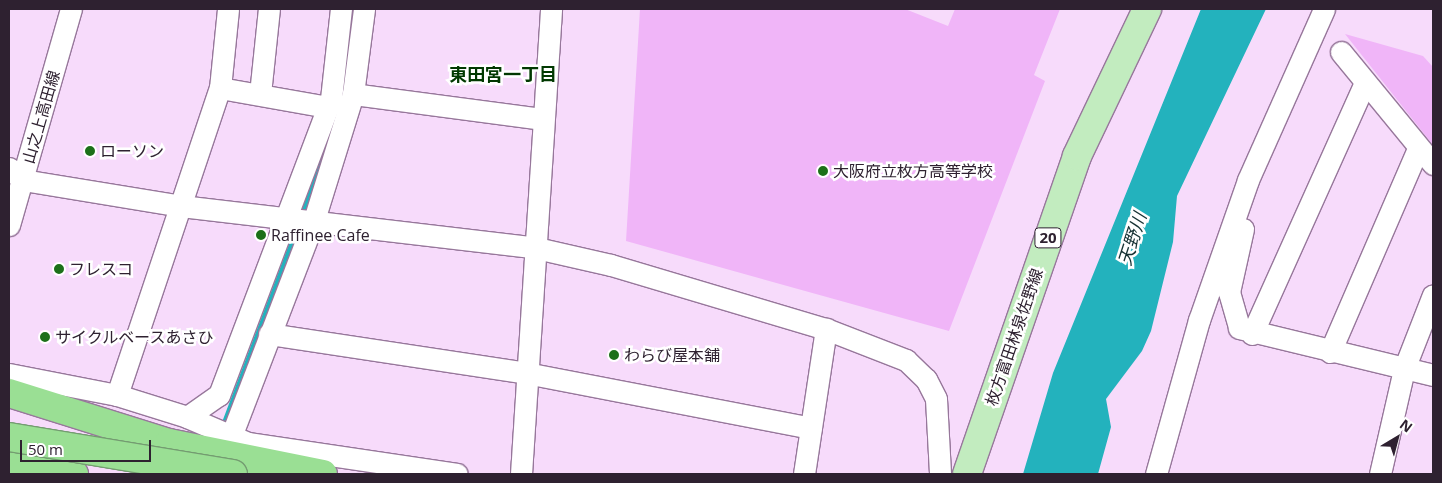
<!DOCTYPE html>
<meta charset="utf-8">
<style>
body{margin:0}
#map{position:relative;width:1442px;height:483px;overflow:hidden;background:#f7dbfb;font-family:"Open Sans","Noto Sans JP",sans-serif}
div>[style]{position:absolute}
.green>*{inset:0;background:#f0b5f8}
.water>*{inset:0;background:#23b2bd}
.stream>*{height:5px;margin:-2.5px;padding:0 2.5px;transform-origin:2.5px;border-radius:2.5px;background:#23b2bd}
.roads{filter:drop-shadow(1px 0 #97779b) drop-shadow(-1px 0 #97779b) drop-shadow(0 1px #97779b) drop-shadow(0 -1px #97779b)}
.minor>*{height:21px;margin:-10.5px;padding:0 10.5px;transform-origin:10.5px;border-radius:10.5px;background:#fff}
.major>*{height:28px;margin:-14px;padding:0 14px;transform-origin:14px;border-radius:14px;background:#c2ecbf}
.highway>*{height:28px;margin:-14px;padding:0 14px;transform-origin:14px;border-radius:14px;background:#9adf94}
.bridges{filter:drop-shadow(1px 0 #749c71) drop-shadow(-1px 0 #749c71) drop-shadow(0 1px #749c71) drop-shadow(0 -1px #749c71)}
.highway-bridge>*{height:28px;margin:-14px;padding:0 14px;transform-origin:14px;border-radius:14px;background:#9adf94}
.dots>*{width:14px;height:14px;translate:-50% -50%;box-sizing:border-box;border:2px solid #fff;border-radius:50%}
span{translate:-50% -50%;white-space:nowrap;text-align:center;line-height:1.15;-webkit-text-stroke:5px #fff;paint-order:stroke}
.shield-label span{padding:1px 4px;background:#fff;border:1px solid;border-radius:4px;-webkit-text-stroke-width:0}
.shield-label{font-size:15px;color:#2e2130;font-weight:700}
.street-label{font-size:16px;color:#2e2130}
.poi-label{font-size:16px;color:#2e2130}
.left{translate:0 -50%;text-align:left}
.neighbourhood-label{font-size:18px;color:#013901;font-weight:700}
.water-label{font-size:18px;color:#153133;font-style:italic}
.frame{position:absolute;inset:0;border:10px solid #2e2130;pointer-events:none}
.north{position:absolute;left:1372px;top:413px;width:50px;height:50px;-webkit-text-stroke:4px #fff;paint-order:stroke;rotate:37deg;font-size:14px;font-weight:700;line-height:20px;text-align:center;color:#2e2130}
.north::after{content:'';display:block;margin:auto;width:18px;height:22px;background:#2e2130;clip-path:polygon(50% 0,100% 100%,50% 72%,0 100%)}
.scale{position:absolute;left:20px;top:440px;width:131px;height:22px;box-sizing:border-box;border:2px solid #2e2130;border-top:0;padding-left:6px;font-size:15px;line-height:18px;white-space:nowrap;color:#2e2130;-webkit-text-stroke:4px #fff;paint-order:stroke}
</style>
<div id="map">
<div class="green">
<div style="clip-path:polygon(640px 9px,905px 9px,948px 26px,955px 9px,1060px 9px,1034px 75px,1045px 81px,949px 331px,626px 241px)"></div>
<div style="clip-path:polygon(1345px 34px,1423px 56px,1433px 67px,1433px 145px)"></div>
</div>
<div class="water">
<div style="clip-path:polygon(1201px 9px,1266px 9px,1177px 196px,1173px 242px,1151px 331px,1142px 351px,1106px 399px,1111px 427px,1098px 474px,1023px 474px,1053px 373px)"></div>
</div>
<div class="stream">
<div style="left:341px;top:96px;width:88px;rotate:-82.1deg"></div>
<div style="left:302px;top:214px;width:81px;rotate:-71.3deg"></div>
<div style="left:223px;top:425px;width:214px;rotate:-69.4deg"></div>
</div>
<div class="roads">
<div class="minor">
<div style="left:1341px;top:52px;width:145px;rotate:50.6deg"></div>
<div style="left:220px;top:88px;width:110px;rotate:10deg"></div>
<div style="left:260px;top:94px;width:85px;rotate:-84deg"></div>
<div style="left:353px;top:94px;width:191px;rotate:7.5deg"></div>
<div style="left:9px;top:168px;width:18px;rotate:41deg"></div>
<div style="left:23px;top:180px;width:160px;rotate:9.3deg"></div>
<div style="left:181px;top:206px;width:353px;rotate:6.7deg"></div>
<div style="left:532px;top:247px;width:81px;rotate:12.8deg"></div>
<div style="left:611px;top:265px;width:224px;rotate:16.6deg"></div>
<div style="left:826px;top:329px;width:86px;rotate:21.2deg"></div>
<div style="left:906px;top:360px;width:28px;rotate:44deg"></div>
<div style="left:926px;top:379px;width:22px;rotate:63deg"></div>
<div style="left:936px;top:399px;width:75px;rotate:86.9deg"></div>
<div style="left:9px;top:225px;width:225px;rotate:-74deg"></div>
<div style="left:1243px;top:229px;width:65px;rotate:102.5deg"></div>
<div style="left:1229px;top:292px;width:37px;rotate:74deg"></div>
<div style="left:1239px;top:328px;width:200px;rotate:13.6deg"></div>
<div style="left:269px;top:334px;width:260px;rotate:8.6deg"></div>
<div style="left:526px;top:373px;width:290px;rotate:10.9deg"></div>
<div style="left:1252px;top:334px;width:273px;rotate:-65.8deg"></div>
<div style="left:1330px;top:352px;width:221px;rotate:-66.6deg"></div>
<div style="left:9px;top:374px;width:110px;rotate:11deg"></div>
<div style="left:117px;top:395px;width:73px;rotate:17.4deg"></div>
<div style="left:187px;top:417px;width:39px;rotate:-35deg"></div>
<div style="left:219px;top:395px;width:316px;rotate:-69.3deg"></div>
<div style="left:331px;top:99px;width:91px;rotate:-83.7deg"></div>
<div style="left:117px;top:395px;width:324px;rotate:-71.5deg"></div>
<div style="left:220px;top:88px;width:79px;rotate:-84.2deg"></div>
<div style="left:187px;top:417px;width:66px;rotate:23.1deg"></div>
<div style="left:248px;top:443px;width:211px;rotate:8.4deg"></div>
<div style="left:227px;top:447px;width:243px;rotate:-69deg"></div>
<div style="left:314px;top:220px;width:132px;rotate:-72.8deg"></div>
<div style="left:353px;top:94px;width:86px;rotate:-82.6deg"></div>
<div style="left:521px;top:474px;width:466px;rotate:-86.3deg"></div>
<div style="left:804px;top:474px;width:147px;rotate:-81.4deg"></div>
<div style="left:1156px;top:474px;width:160px;rotate:-74.4deg"></div>
<div style="left:1199px;top:320px;width:148px;rotate:-70.7deg"></div>
<div style="left:1248px;top:180px;width:187px;rotate:-66deg"></div>
<div style="left:1380px;top:474px;width:108px;rotate:-77.1deg"></div>
<div style="left:1404px;top:369px;width:79px;rotate:-68.6deg"></div>
</div>
<div class="major">
<div style="left:967px;top:474px;width:336px;rotate:-70.9deg"></div>
<div style="left:1077px;top:156px;width:163px;rotate:-64.5deg"></div>
</div>
<div class="highway">
<div style="left:9px;top:393px;width:168px;rotate:17.4deg"></div>
<div style="left:169px;top:443px;width:157px;rotate:11.4deg"></div>
<div style="left:9px;top:463px;width:66px;rotate:9.6deg"></div>
</div>
</div>
<div class="bridges">
<div class="highway-bridge">
<div style="left:9px;top:437px;width:227px;rotate:9.4deg"></div>
</div>
</div>
<div class="dots">
<div style="left:90px;top:151px;background:#1c7019"></div>
<div style="left:823px;top:171px;background:#1c7019"></div>
<div style="left:261px;top:235px;background:#1c7019"></div>
<div style="left:59px;top:269px;background:#1c7019"></div>
<div style="left:45px;top:337px;background:#1c7019"></div>
<div style="left:614px;top:355px;background:#1c7019"></div>
</div>
<div class="shield-label">
<span style="left:1048px;top:238px">20</span>
</div>
<div class="street-label">
<span style="left:41px;top:117px;rotate:-74deg">山之上高田線</span>
<span style="left:1014px;top:337px;rotate:-71deg">枚方富田林泉佐野線</span>
</div>
<div class="poi-label">
<span class="left" style="left:100px;top:151px">ローソン</span>
<span class="left" style="left:833px;top:171px">大阪府立枚方高等学校</span>
<span class="left" style="left:271px;top:235px">Raffinee Cafe</span>
<span class="left" style="left:69px;top:269px">フレスコ</span>
<span class="left" style="left:55px;top:337px">サイクルベースあさひ</span>
<span class="left" style="left:624px;top:355px">わらび屋本舗</span>
</div>
<div class="neighbourhood-label">
<span style="left:503px;top:74px">東田宮一丁目</span>
</div>
<div class="water-label">
<span style="left:1132px;top:239px;rotate:-72deg">天野川</span>
</div>
<div class="frame"></div>
<div class="north">N</div>
<div class="scale">50 m</div>
</div>
